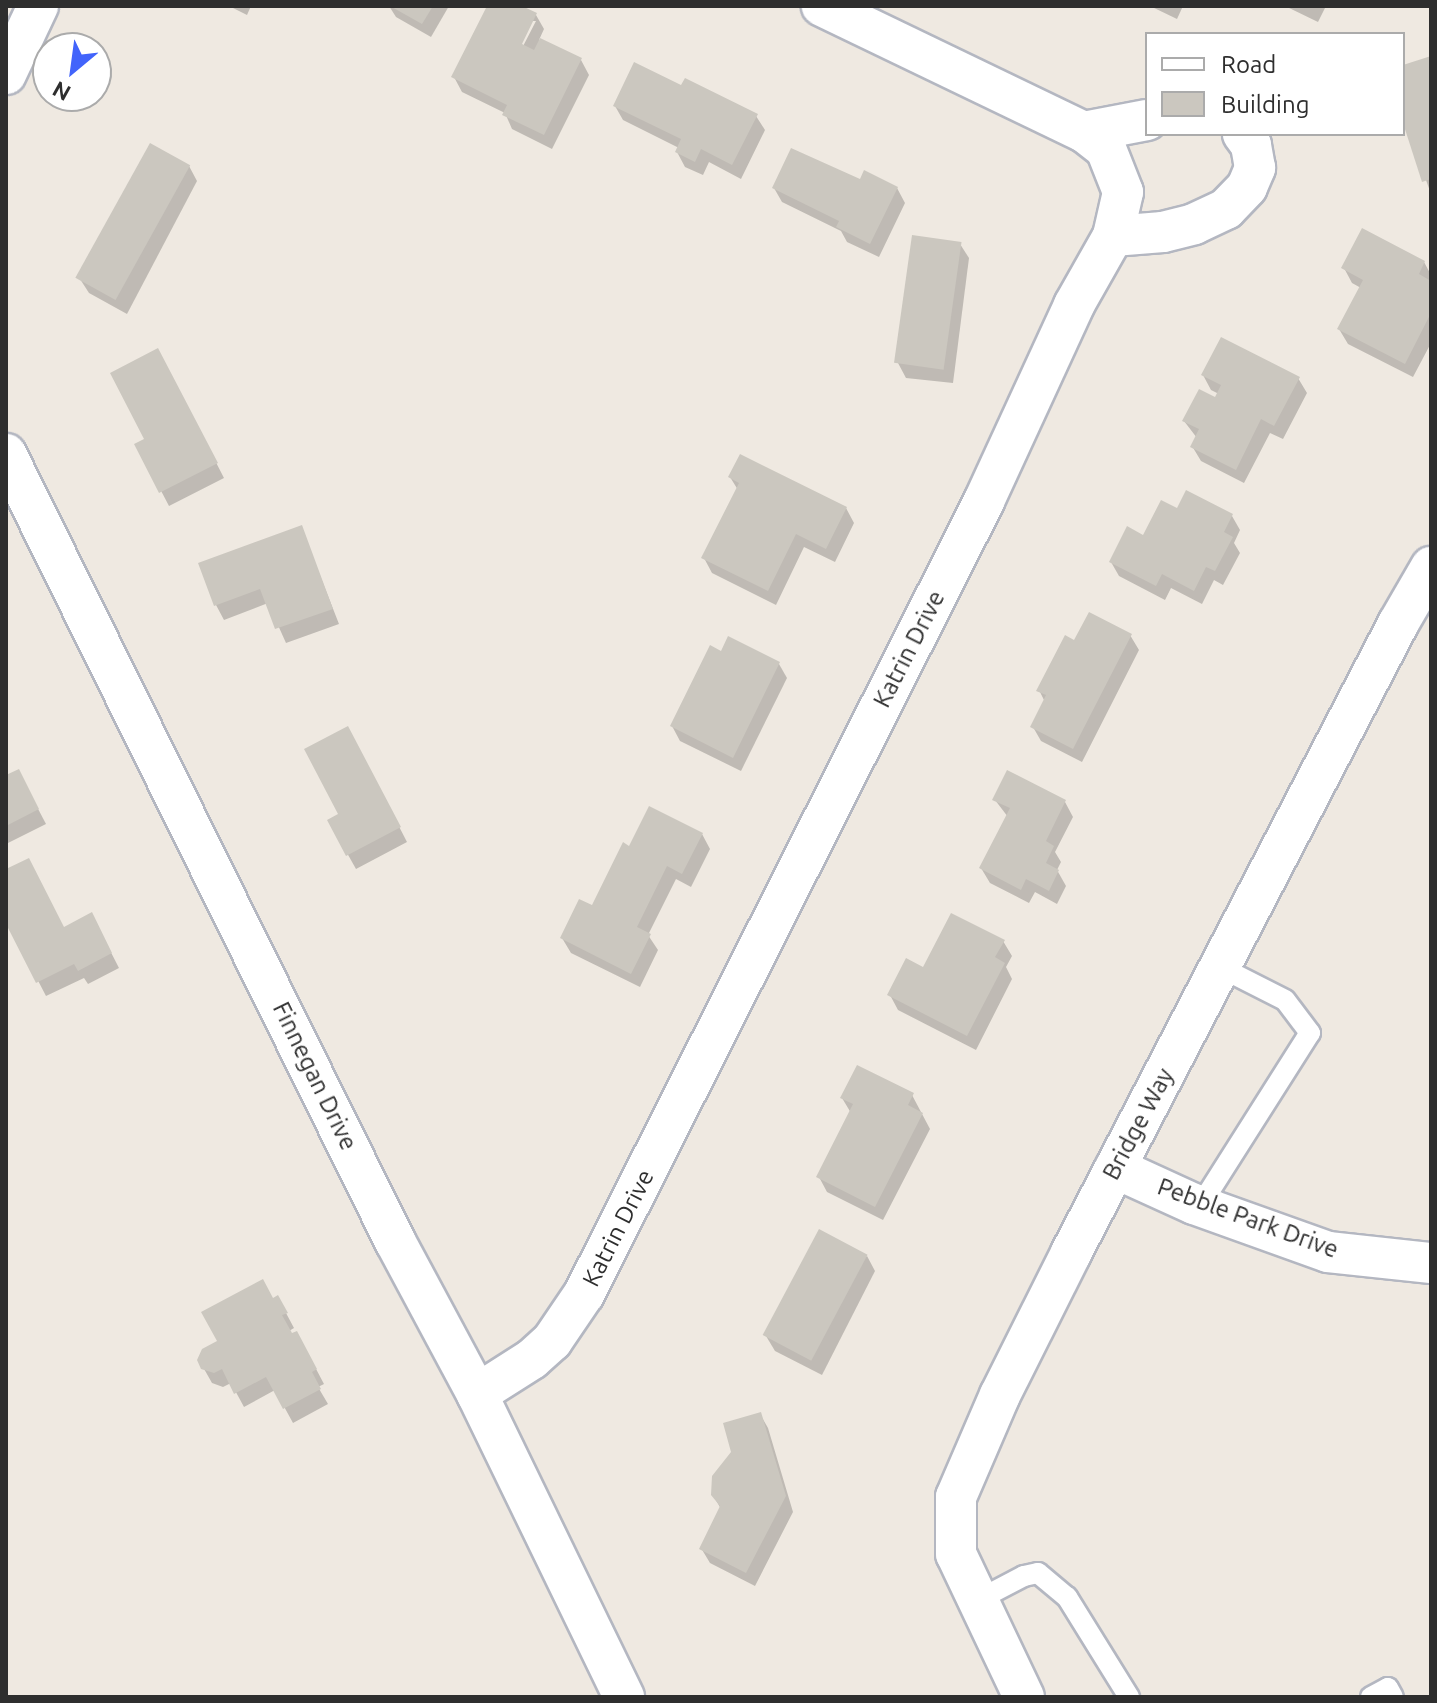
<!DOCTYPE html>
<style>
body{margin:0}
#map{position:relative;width:1437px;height:1703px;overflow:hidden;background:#efe9e1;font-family:Ubuntu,sans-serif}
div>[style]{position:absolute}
.shadow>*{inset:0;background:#0003}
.building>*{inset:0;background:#cbc7bf;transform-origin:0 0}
.roads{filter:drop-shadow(2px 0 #b4b7c1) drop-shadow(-2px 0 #b4b7c1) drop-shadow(0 2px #b4b7c1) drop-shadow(0 -2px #b4b7c1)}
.lane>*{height:20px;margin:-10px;padding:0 10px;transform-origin:10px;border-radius:10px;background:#fff}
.street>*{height:40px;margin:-20px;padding:0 20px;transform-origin:20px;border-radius:20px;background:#fff}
span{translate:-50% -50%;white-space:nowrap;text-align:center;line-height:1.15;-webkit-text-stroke:6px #fff;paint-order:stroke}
.street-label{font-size:24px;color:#2e2e2e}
.frame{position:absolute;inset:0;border:8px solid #2e2e2e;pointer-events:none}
.legend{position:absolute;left:1145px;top:32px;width:260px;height:104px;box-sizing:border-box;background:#fff;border:2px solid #ababab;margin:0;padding:10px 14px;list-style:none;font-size:24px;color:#2e2e2e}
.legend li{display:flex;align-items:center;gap:16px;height:40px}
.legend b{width:40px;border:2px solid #ababab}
.north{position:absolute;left:32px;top:32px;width:80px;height:80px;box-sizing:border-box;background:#fff;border:2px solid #ababab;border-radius:50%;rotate:209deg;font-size:22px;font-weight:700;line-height:32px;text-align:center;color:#2e2e2e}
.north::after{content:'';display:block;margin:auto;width:28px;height:36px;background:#4264fb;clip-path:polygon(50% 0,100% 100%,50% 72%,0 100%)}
</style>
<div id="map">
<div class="shadow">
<div style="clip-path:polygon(229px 6px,251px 6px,247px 15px)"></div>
<div style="clip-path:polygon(389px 6px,449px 6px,431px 37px,396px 17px)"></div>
<div style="clip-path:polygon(evenodd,489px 6px,518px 6px,536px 15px,544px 29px,539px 40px,581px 60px,589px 75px,552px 149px,512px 129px,505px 113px,462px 92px,454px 77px,489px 6px,531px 21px,536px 21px,519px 54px,516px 52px,531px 21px)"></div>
<div style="clip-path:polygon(1150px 6px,1183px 6px,1177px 19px)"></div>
<div style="clip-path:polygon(1285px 6px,1326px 6px,1318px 22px)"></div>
<div style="clip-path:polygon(1431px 58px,1431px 194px,1403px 116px,1403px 67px)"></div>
<div style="clip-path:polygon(682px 88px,756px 116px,765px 130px,741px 179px,709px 162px,703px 175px,685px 167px,677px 152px,679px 148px,623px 120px,615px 106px)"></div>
<div style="clip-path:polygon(189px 166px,197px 181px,127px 314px,89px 293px,80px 279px)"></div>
<div style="clip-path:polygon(861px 182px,897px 188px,905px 203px,879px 257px,847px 242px,841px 231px,782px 202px,774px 188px)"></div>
<div style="clip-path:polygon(960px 244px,969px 258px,953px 383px,906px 378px,898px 363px)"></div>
<div style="clip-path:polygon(1424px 262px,1431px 275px,1431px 343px,1413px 377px,1348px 344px,1339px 329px,1361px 288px,1352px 283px,1344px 268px)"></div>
<div style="clip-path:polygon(166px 365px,224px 478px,169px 506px,137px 445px,147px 440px)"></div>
<div style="clip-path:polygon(1203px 375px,1298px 378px,1307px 393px,1283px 439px,1270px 433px,1244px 483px,1201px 461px,1192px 446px,1197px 438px,1184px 421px,1216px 400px,1219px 394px,1211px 390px)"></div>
<div style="clip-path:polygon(730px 477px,846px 508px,854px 523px,835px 562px,804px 547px,776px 605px,712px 573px,704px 558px,738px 490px)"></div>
<div style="clip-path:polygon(1178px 511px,1232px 516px,1240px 530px,1234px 543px,1240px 553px,1223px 585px,1214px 580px,1202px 604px,1171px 588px,1165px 600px,1119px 576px,1111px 562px)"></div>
<div style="clip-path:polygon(301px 527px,339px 624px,286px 643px,268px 603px,224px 620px,216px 605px)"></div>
<div style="clip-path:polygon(1130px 635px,1139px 650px,1082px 762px,1041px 741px,1033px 727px,1045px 702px,1039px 690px,1075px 643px)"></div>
<div style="clip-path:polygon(722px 653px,779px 664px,787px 678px,741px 771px,680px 741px,672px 726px)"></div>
<div style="clip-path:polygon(356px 743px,407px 842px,356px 869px,329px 821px,341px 815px)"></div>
<div style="clip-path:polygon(6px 777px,26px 786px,46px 824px,6px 844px)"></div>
<div style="clip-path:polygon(995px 800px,1065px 802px,1073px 817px,1055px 852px,1061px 862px,1057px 870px,1066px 886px,1057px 904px,1035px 892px,1029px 903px,990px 883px,981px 868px,1008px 817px)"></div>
<div style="clip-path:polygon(702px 834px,710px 849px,691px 887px,676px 879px,648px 935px,658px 950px,640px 987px,571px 953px,562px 938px,593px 908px,630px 848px)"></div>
<div style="clip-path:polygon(6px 871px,64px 929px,99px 929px,119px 968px,88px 984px,84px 978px,46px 996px,6px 919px)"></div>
<div style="clip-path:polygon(1003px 941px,1012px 956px,1006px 967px,1012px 979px,976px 1050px,898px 1010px,890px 995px,924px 970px)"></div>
<div style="clip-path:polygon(912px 1095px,930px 1129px,883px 1220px,827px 1192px,819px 1177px,851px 1113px,842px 1098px)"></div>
<div style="clip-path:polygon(867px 1256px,875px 1271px,822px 1375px,775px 1351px,766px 1336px)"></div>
<div style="clip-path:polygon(278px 1298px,294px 1328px,289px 1331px,305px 1348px,324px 1384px,318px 1387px,328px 1404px,293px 1423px,275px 1390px,244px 1407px,231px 1383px,223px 1387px,212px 1383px,199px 1360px)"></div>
<div style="clip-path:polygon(760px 1414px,768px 1428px,793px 1512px,755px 1586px,710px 1563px,701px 1548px,721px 1509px,713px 1495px)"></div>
</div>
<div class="building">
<div style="clip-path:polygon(390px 6px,433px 6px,422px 24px)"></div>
<div style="clip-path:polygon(487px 6px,522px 6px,537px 13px,522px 44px,534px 50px,540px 38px,582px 58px,544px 135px,502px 115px,507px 105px,451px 77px)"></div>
<div style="clip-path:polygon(1431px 56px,1431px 179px,1422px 182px,1403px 123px,1403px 65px)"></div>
<div style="clip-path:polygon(634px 62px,681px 85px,685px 78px,758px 114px,732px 165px,701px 149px,695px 162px,675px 152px,681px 139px,613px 106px)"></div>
<div style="left:150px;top:143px;width:46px;height:154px;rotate:29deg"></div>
<div style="clip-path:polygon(791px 148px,860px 179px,864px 170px,898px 187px,870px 244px,836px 227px,839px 221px,772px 188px)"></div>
<div style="clip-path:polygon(1362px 228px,1425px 261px,1419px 274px,1431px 281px,1431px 313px,1405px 364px,1337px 329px,1363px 280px,1341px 268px)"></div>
<div style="left:912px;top:235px;width:50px;height:129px;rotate:8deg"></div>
<div style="clip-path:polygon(1221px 337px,1300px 377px,1274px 426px,1261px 419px,1236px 470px,1190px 447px,1199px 429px,1182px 421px,1199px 389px,1215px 397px,1221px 385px,1201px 375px)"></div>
<div style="clip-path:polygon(158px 348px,218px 463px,159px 493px,134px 444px,144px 439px,110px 373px)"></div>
<div style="clip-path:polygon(740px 454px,847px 507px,826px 549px,796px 534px,768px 591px,701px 558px,739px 483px,728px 477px)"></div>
<div style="clip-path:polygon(1186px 490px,1233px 514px,1224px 532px,1233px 537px,1215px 571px,1206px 567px,1194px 591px,1162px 574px,1156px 586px,1109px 562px,1127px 526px,1143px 535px,1161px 500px,1177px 508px)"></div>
<div style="clip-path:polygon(302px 525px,333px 609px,275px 629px,260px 589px,214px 606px,198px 563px)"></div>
<div style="clip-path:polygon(1089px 612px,1132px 634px,1073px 749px,1030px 727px,1046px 695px,1036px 691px,1065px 635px,1074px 640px)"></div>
<div style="clip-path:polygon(728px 636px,780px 662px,733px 758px,670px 726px,710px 645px,721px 651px)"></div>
<div style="clip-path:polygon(348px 726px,401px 827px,346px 856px,327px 820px,338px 814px,304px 749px)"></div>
<div style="clip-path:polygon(19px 769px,39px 809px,6px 826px,6px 775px)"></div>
<div style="clip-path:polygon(1007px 770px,1066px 800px,1046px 841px,1054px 846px,1046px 863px,1059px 870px,1049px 891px,1026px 879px,1021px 890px,979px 868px,1010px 808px,992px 800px)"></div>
<div style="clip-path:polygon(649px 806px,703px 833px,682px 874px,667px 866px,637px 927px,651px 934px,631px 974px,560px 938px,579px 899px,592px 905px,623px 842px,629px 846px)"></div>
<div style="clip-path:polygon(29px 858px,64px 927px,92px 912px,112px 953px,78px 971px,74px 964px,36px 983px,6px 924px,6px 869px)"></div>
<div style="clip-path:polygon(951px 913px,1005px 940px,995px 957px,1005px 963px,967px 1036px,887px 995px,906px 958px,923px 967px)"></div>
<div style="clip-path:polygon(857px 1065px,914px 1093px,908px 1105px,923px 1113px,875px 1207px,816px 1177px,853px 1104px,840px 1098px)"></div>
<div style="left:819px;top:1229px;width:55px;height:120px;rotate:28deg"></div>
<div style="clip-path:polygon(263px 1279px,273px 1298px,278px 1295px,288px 1313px,282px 1315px,292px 1333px,297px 1331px,317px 1369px,312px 1372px,321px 1389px,283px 1409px,266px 1377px,234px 1394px,222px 1369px,214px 1373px,201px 1369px,197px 1360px,202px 1349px,217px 1341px,201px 1312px)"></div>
<div style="clip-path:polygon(761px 1412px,786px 1496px,746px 1573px,699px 1549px,720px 1506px,711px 1495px,712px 1476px,731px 1452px,723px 1423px)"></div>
</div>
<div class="roads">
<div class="lane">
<div style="left:1200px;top:1206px;width:205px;rotate:-57.6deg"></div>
<div style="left:1310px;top:1033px;width:41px;rotate:-127.1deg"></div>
<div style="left:1285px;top:1000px;width:73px;rotate:-153.1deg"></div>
<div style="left:978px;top:1600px;width:52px;rotate:-27.6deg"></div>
<div style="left:1024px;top:1576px;width:14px;rotate:-12deg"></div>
<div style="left:1038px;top:1573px;width:38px;rotate:40deg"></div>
<div style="left:1067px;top:1597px;width:118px;rotate:58.2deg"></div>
<div style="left:1371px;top:1697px;width:19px;rotate:-28deg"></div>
<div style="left:1388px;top:1688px;width:10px;rotate:61deg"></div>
</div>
<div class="street">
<div style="left:6px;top:74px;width:75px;rotate:-64.8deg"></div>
<div style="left:1084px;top:132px;width:64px;rotate:-10.8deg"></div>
<div style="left:1113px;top:236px;width:50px;rotate:-4.6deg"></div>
<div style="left:1163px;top:232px;width:32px;rotate:-14deg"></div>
<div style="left:1194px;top:224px;width:35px;rotate:-25deg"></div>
<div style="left:1226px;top:209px;width:30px;rotate:-46deg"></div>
<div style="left:1247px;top:187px;width:21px;rotate:-67deg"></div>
<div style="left:1255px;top:168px;width:23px;rotate:-100deg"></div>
<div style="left:1251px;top:145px;width:14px;rotate:-126deg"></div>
<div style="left:6px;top:454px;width:878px;rotate:63.7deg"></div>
<div style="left:395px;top:1241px;width:174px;rotate:61.8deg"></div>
<div style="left:477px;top:1394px;width:337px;rotate:64.1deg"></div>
<div style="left:1115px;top:1168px;width:87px;rotate:24.5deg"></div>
<div style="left:1194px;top:1204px;width:142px;rotate:19.7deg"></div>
<div style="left:1328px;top:1252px;width:104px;rotate:6.1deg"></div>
<div style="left:477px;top:1394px;width:65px;rotate:-32.5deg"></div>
<div style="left:532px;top:1359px;width:27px;rotate:-42deg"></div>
<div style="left:552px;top:1341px;width:57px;rotate:-55.8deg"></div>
<div style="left:584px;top:1294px;width:888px;rotate:-63.23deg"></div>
<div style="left:984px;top:501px;width:216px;rotate:-65.3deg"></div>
<div style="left:1074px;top:305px;width:79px;rotate:-60.5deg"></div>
<div style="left:1113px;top:236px;width:45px;rotate:-77.2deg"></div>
<div style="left:1123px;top:192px;width:46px;rotate:-111.6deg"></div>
<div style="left:1106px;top:149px;width:28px;rotate:-142deg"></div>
<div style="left:1084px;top:132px;width:291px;rotate:-154.3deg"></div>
<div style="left:1024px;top:1697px;width:158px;rotate:-115.4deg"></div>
<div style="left:956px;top:1554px;width:57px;rotate:-90deg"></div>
<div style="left:956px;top:1497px;width:111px;rotate:-66.7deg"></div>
<div style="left:1000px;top:1395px;width:159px;rotate:-63.4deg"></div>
<div style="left:1071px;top:1253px;width:709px;rotate:-62.53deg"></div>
<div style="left:1398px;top:624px;width:66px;rotate:-59.9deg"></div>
</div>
</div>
<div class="street-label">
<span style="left:909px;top:649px;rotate:-63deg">Katrin Drive</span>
<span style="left:315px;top:1076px;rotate:64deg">Finnegan Drive</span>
<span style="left:1138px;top:1124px;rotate:-62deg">Bridge Way</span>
<span style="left:1248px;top:1218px;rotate:20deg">Pebble Park Drive</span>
<span style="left:618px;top:1228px;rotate:-63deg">Katrin Drive</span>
</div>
<div class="frame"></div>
<ul class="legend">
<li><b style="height:10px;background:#fff"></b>Road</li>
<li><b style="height:22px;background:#cbc7bf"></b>Building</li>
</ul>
<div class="north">N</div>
</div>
